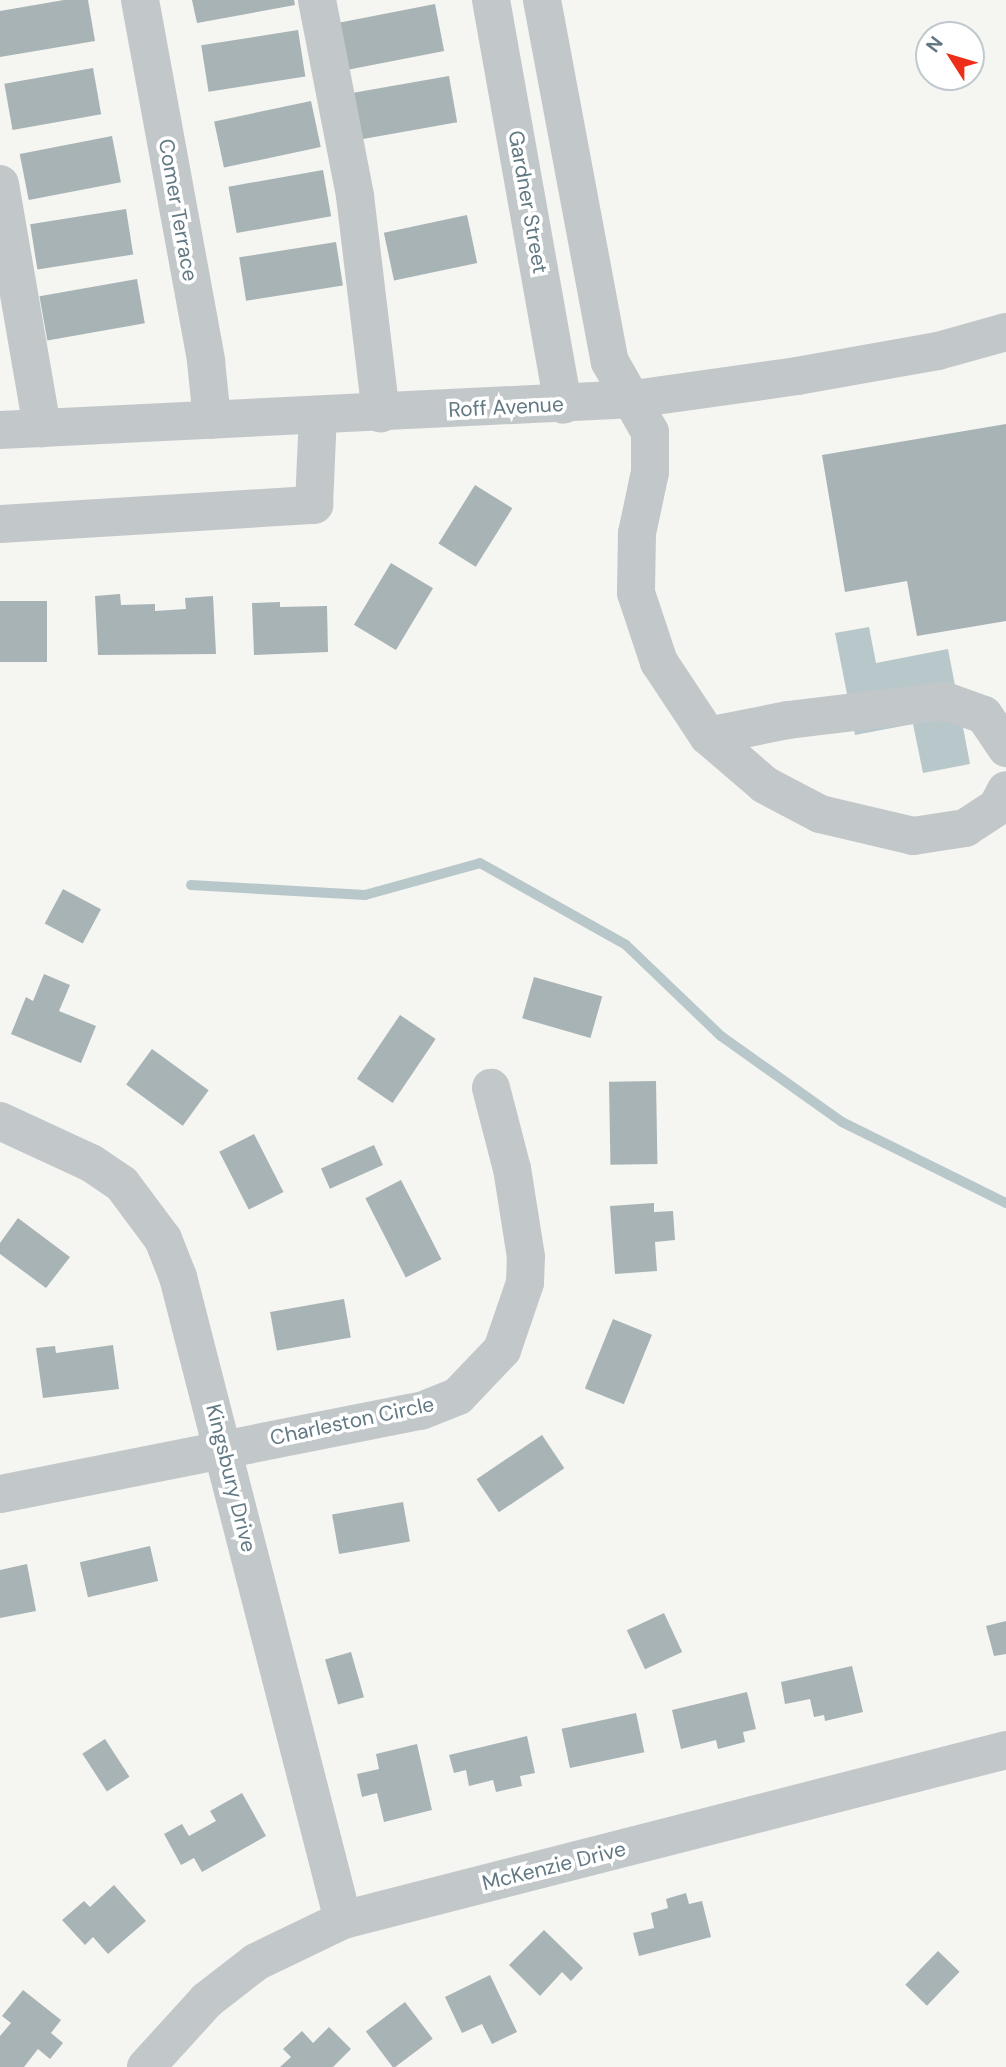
<!DOCTYPE html>
<style>
body{margin:0}
#map{position:relative;width:1006px;height:2067px;overflow:hidden;background:#f5f5f1;font-family:"DM Sans",sans-serif}
div>[style]{position:absolute}
.water>*{inset:0;background:#b8c8ca}
.stream>*{height:10px;margin:-5px;padding:0 5px;transform-origin:5px;border-radius:5px;background:#b8c8ca}
.building>*{inset:0;background:#a8b3b6;transform-origin:0 0}
.minor>*{height:38px;margin:-19px;padding:0 19px;transform-origin:19px;border-radius:19px;background:#c2c7c9}
span{translate:-50% -50%;white-space:nowrap;text-align:center;line-height:1.15;-webkit-text-stroke:7px #fff;paint-order:stroke}
.street-label{font-size:21px;color:#627984}
.north{position:absolute;left:915px;top:21px;width:70px;height:70px;box-sizing:border-box;background:#fff;border:2px solid #c0c9ce;border-radius:50%;rotate:307deg;font-size:19px;font-weight:700;line-height:28px;text-align:center;color:#627984}
.north::after{content:'';display:block;margin:auto;width:24px;height:32px;background:#ee2e18;clip-path:polygon(50% 0,100% 100%,50% 72%,0 100%)}
</style>
<div id="map">
<div class="water">
<div style="clip-path:polygon(869px 627px,876px 663px,948px 649px,970px 764px,923px 773px,913px 724px,855px 735px,835px 633px)"></div>
</div>
<div class="stream">
<div style="left:191px;top:885px;width:174px;rotate:3.3deg"></div>
<div style="left:365px;top:895px;width:119px;rotate:-15.5deg"></div>
<div style="left:480px;top:863px;width:167px;rotate:29.3deg"></div>
<div style="left:626px;top:945px;width:132px;rotate:43.8deg"></div>
<div style="left:721px;top:1036px;width:148px;rotate:35.4deg"></div>
<div style="left:842px;top:1122px;width:183px;rotate:26.3deg"></div>
</div>
<div class="building">
<div style="clip-path:polygon(64px 0,88px 0,95px 41px,0 57px,0 11px)"></div>
<div style="clip-path:polygon(192px 0,294px 0,295px 5px,197px 23px)"></div>
<div style="left:435px;top:4px;width:48px;height:98px;rotate:79deg"></div>
<div style="left:298px;top:30px;width:47px;height:98px;rotate:81deg"></div>
<div style="left:93px;top:68px;width:47px;height:90px;rotate:80deg"></div>
<div style="left:449px;top:76px;width:47px;height:97px;rotate:80deg"></div>
<div style="left:311px;top:101px;width:47px;height:99px;rotate:78deg"></div>
<div style="left:112px;top:136px;width:47px;height:94px;rotate:79deg"></div>
<div style="left:323px;top:170px;width:47px;height:96px;rotate:80deg"></div>
<div style="left:126px;top:209px;width:46px;height:97px;rotate:81deg"></div>
<div style="left:467px;top:215px;width:49px;height:85px;rotate:78deg"></div>
<div style="left:336px;top:242px;width:44px;height:98px;rotate:81deg"></div>
<div style="left:137px;top:279px;width:45px;height:99px;rotate:80deg"></div>
<div style="clip-path:polygon(1006px 424px,1006px 621px,917px 636px,907px 581px,845px 592px,822px 455px)"></div>
<div style="left:475px;top:485px;width:44px;height:69px;rotate:32deg"></div>
<div style="left:391px;top:563px;width:49px;height:72px;rotate:31deg"></div>
<div style="clip-path:polygon(120px 594px,121px 605px,155px 604px,155px 611px,186px 609px,185px 598px,213px 596px,216px 654px,98px 655px,95px 596px)"></div>
<div style="left:0;top:601px;width:47px;height:61px"></div>
<div style="clip-path:polygon(280px 602px,280px 607px,327px 606px,328px 652px,254px 655px,252px 603px)"></div>
<div style="left:63px;top:889px;width:43px;height:39px;rotate:28deg"></div>
<div style="clip-path:polygon(44px 974px,70px 985px,59px 1011px,96px 1026px,81px 1063px,11px 1034px,26px 997px,33px 1001px)"></div>
<div style="left:534px;top:977px;width:71px;height:43px;rotate:16deg"></div>
<div style="left:400px;top:1015px;width:43px;height:77px;rotate:34deg"></div>
<div style="left:152px;top:1049px;width:70px;height:44px;rotate:36deg"></div>
<div style="left:656px;top:1081px;width:83px;height:47px;rotate:89deg"></div>
<div style="left:254px;top:1134px;width:65px;height:39px;rotate:63deg"></div>
<div style="left:374px;top:1145px;width:22px;height:58px;rotate:66deg"></div>
<div style="left:401px;top:1180px;width:89px;height:40px;rotate:63deg"></div>
<div style="clip-path:polygon(654px 1203px,654px 1212px,673px 1211px,675px 1240px,655px 1242px,657px 1271px,615px 1274px,610px 1206px)"></div>
<div style="clip-path:polygon(18px 1218px,70px 1257px,46px 1288px,0 1254px,0 1243px)"></div>
<div style="left:344px;top:1299px;width:39px;height:75px;rotate:80deg"></div>
<div style="left:613px;top:1319px;width:42px;height:75px;rotate:22deg"></div>
<div style="clip-path:polygon(113px 1345px,119px 1389px,43px 1398px,36px 1348px,55px 1346px,56px 1353px)"></div>
<div style="left:542px;top:1435px;width:40px;height:79px;rotate:56deg"></div>
<div style="left:403px;top:1502px;width:40px;height:72px;rotate:80deg"></div>
<div style="left:150px;top:1546px;width:36px;height:72px;rotate:77deg"></div>
<div style="clip-path:polygon(27px 1564px,36px 1611px,0 1618px,0 1570px)"></div>
<div style="left:664px;top:1613px;width:43px;height:41px;rotate:65deg"></div>
<div style="clip-path:polygon(1006px 1621px,1006px 1654px,994px 1656px,986px 1626px)"></div>
<div style="left:351px;top:1652px;width:47px;height:27px;rotate:74deg"></div>
<div style="clip-path:polygon(852px 1666px,863px 1712px,825px 1721px,824px 1715px,814px 1717px,810px 1699px,785px 1704px,781px 1682px)"></div>
<div style="clip-path:polygon(747px 1692px,756px 1729px,743px 1732px,745px 1742px,718px 1749px,716px 1740px,681px 1749px,672px 1710px)"></div>
<div style="left:636px;top:1713px;width:40px;height:76px;rotate:78deg"></div>
<div style="clip-path:polygon(527px 1736px,535px 1773px,520px 1776px,522px 1786px,496px 1792px,493px 1780px,469px 1786px,466px 1770px,454px 1773px,449px 1755px)"></div>
<div style="left:105px;top:1739px;width:45px;height:27px;rotate:57deg"></div>
<div style="clip-path:polygon(417px 1744px,432px 1810px,384px 1822px,377px 1793px,362px 1797px,357px 1774px,379px 1769px,376px 1754px)"></div>
<div style="clip-path:polygon(242px 1793px,266px 1836px,202px 1872px,194px 1858px,181px 1865px,164px 1834px,182px 1824px,189px 1836px,216px 1821px,210px 1811px)"></div>
<div style="clip-path:polygon(114px 1885px,146px 1921px,108px 1954px,93px 1937px,85px 1945px,62px 1920px,84px 1901px,90px 1907px)"></div>
<div style="clip-path:polygon(686px 1893px,689px 1904px,702px 1901px,711px 1937px,639px 1956px,633px 1933px,654px 1928px,651px 1913px,668px 1908px,666px 1899px)"></div>
<div style="clip-path:polygon(544px 1930px,583px 1968px,571px 1981px,562px 1972px,540px 1996px,509px 1965px)"></div>
<div style="left:938px;top:1951px;width:30px;height:47px;rotate:44deg"></div>
<div style="clip-path:polygon(490px 1975px,517px 2032px,492px 2044px,482px 2024px,462px 2033px,445px 1997px)"></div>
<div style="clip-path:polygon(23px 1990px,61px 2020px,51px 2033px,63px 2043px,50px 2059px,38px 2049px,24px 2067px,0 2067px,0 2036px,11px 2023px,2px 2016px)"></div>
<div style="left:405px;top:2002px;width:46px;height:49px;rotate:53deg"></div>
<div style="clip-path:polygon(329px 2027px,351px 2049px,333px 2067px,280px 2067px,291px 2057px,283px 2049px,302px 2031px,313px 2043px)"></div>
</div>
<div class="minor">
<div style="left:140px;top:0;width:367px;rotate:79.6deg"></div>
<div style="left:206px;top:361px;width:59px;rotate:84.2deg"></div>
<div style="left:317px;top:0;width:200px;rotate:79deg"></div>
<div style="left:355px;top:196px;width:219px;rotate:83.2deg"></div>
<div style="left:491px;top:0;width:411px;rotate:79.9deg"></div>
<div style="left:542px;top:0;width:368px;rotate:79.4deg"></div>
<div style="left:610px;top:362px;width:81px;rotate:60.3deg"></div>
<div style="left:650px;top:432px;width:40px;rotate:90deg"></div>
<div style="left:650px;top:472px;width:62px;rotate:102deg"></div>
<div style="left:637px;top:533px;width:60px;rotate:91deg"></div>
<div style="left:636px;top:593px;width:73px;rotate:71.6deg"></div>
<div style="left:659px;top:662px;width:89px;rotate:56.5deg"></div>
<div style="left:708px;top:736px;width:75px;rotate:40.7deg"></div>
<div style="left:765px;top:785px;width:62px;rotate:27.8deg"></div>
<div style="left:820px;top:814px;width:96px;rotate:13.3deg"></div>
<div style="left:913px;top:836px;width:53px;rotate:-8.7deg"></div>
<div style="left:965px;top:828px;width:38px;rotate:-33deg"></div>
<div style="left:997px;top:807px;width:19px;rotate:-62deg"></div>
<div style="left:0;top:184px;width:248px;rotate:80.2deg"></div>
<div style="left:0;top:430px;width:635px;rotate:-2.8deg"></div>
<div style="left:634px;top:399px;width:165px;rotate:-8deg"></div>
<div style="left:797px;top:376px;width:143px;rotate:-10.1deg"></div>
<div style="left:938px;top:351px;width:71px;rotate:-15.6deg"></div>
<div style="left:0;top:524px;width:315px;rotate:-3.5deg"></div>
<div style="left:314px;top:505px;width:90px;rotate:-87.5deg"></div>
<div style="left:708px;top:736px;width:82px;rotate:-11.3deg"></div>
<div style="left:788px;top:720px;width:158px;rotate:-6.9deg"></div>
<div style="left:945px;top:701px;width:41px;rotate:19.7deg"></div>
<div style="left:984px;top:715px;width:40px;rotate:56deg"></div>
<div style="left:0;top:1121px;width:100px;rotate:24.8deg"></div>
<div style="left:91px;top:1163px;width:37px;rotate:34deg"></div>
<div style="left:122px;top:1184px;width:69px;rotate:53.3deg"></div>
<div style="left:163px;top:1239px;width:41px;rotate:68.5deg"></div>
<div style="left:178px;top:1277px;width:664px;rotate:75.61deg"></div>
<div style="left:0;top:1494px;width:429px;rotate:-11.2deg"></div>
<div style="left:421px;top:1411px;width:40px;rotate:-22deg"></div>
<div style="left:458px;top:1396px;width:64px;rotate:-46.3deg"></div>
<div style="left:502px;top:1350px;width:71px;rotate:-71.1deg"></div>
<div style="left:525px;top:1283px;width:26px;rotate:-88deg"></div>
<div style="left:526px;top:1257px;width:89px;rotate:-99deg"></div>
<div style="left:512px;top:1169px;width:84px;rotate:-104.5deg"></div>
<div style="left:146px;top:2067px;width:91px;rotate:-47.7deg"></div>
<div style="left:207px;top:2000px;width:62px;rotate:-37.8deg"></div>
<div style="left:256px;top:1962px;width:97px;rotate:-25.8deg"></div>
<div style="left:343px;top:1920px;width:684px;rotate:-14.38deg"></div>
</div>
<div class="street-label">
<span style="left:528px;top:202px;rotate:80deg">Gardner Street</span>
<span style="left:178px;top:210px;rotate:80deg">Comer Terrace</span>
<span style="left:506px;top:407px;rotate:-3deg">Roff Avenue</span>
<span style="left:352px;top:1421px;rotate:-12deg">Charleston Circle</span>
<span style="left:231px;top:1478px;rotate:76deg">Kingsbury Drive</span>
<span style="left:554px;top:1866px;rotate:-14deg">McKenzie Drive</span>
</div>
<div class="north">N</div>
</div>
